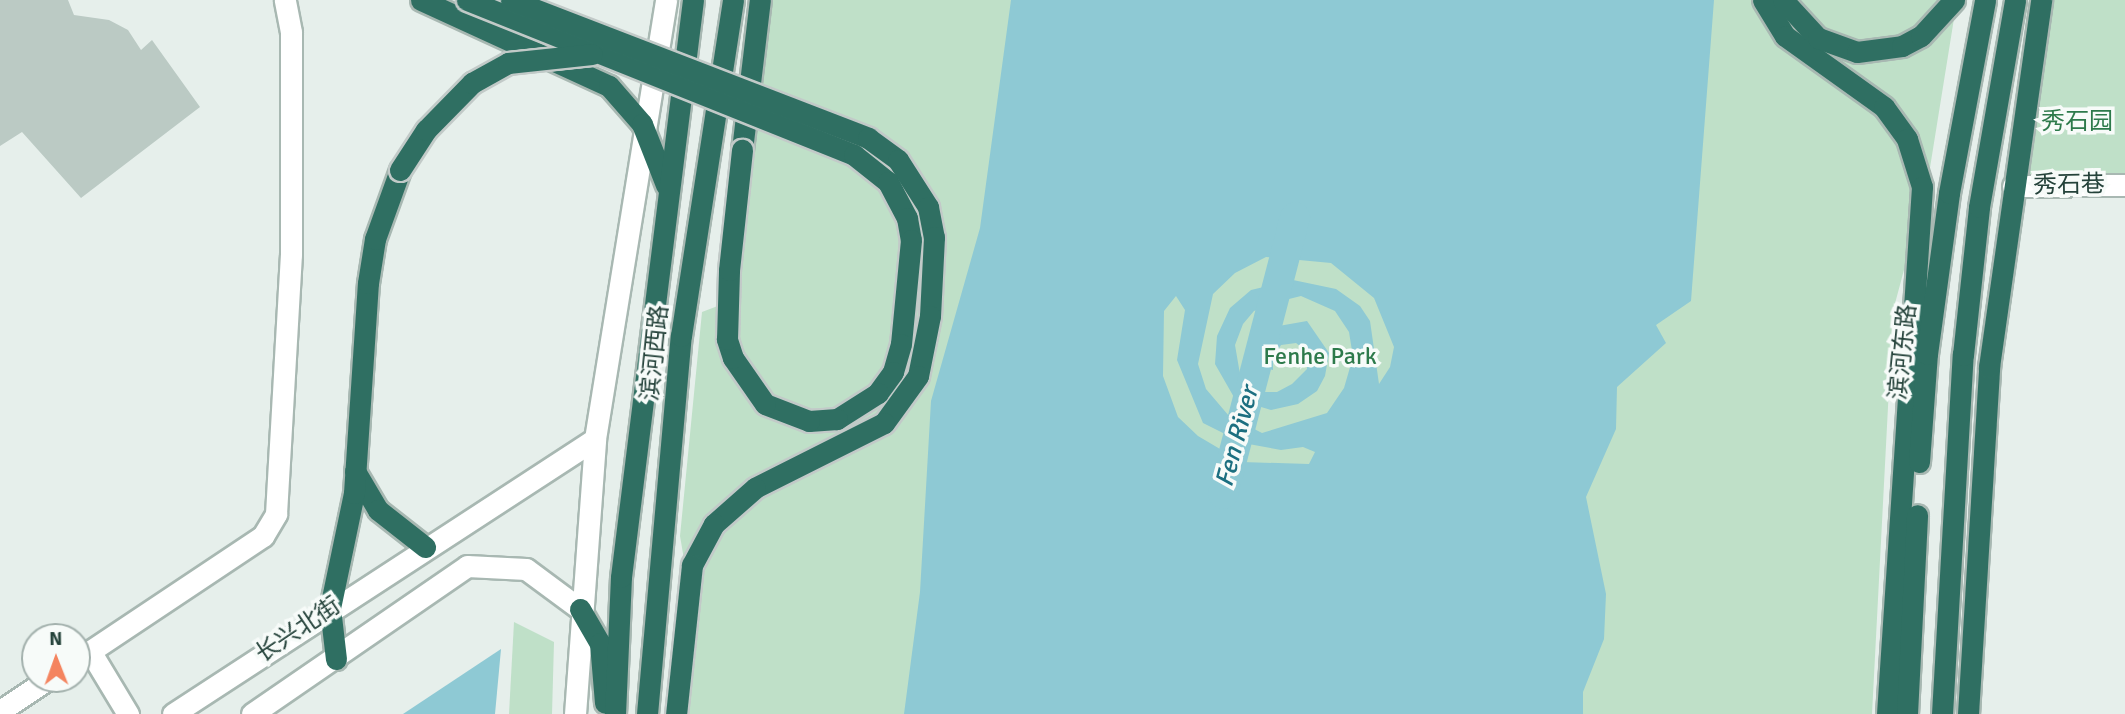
<!DOCTYPE html>
<meta charset="utf-8">
<style>
body{margin:0}
#map{position:relative;width:2125px;height:714px;overflow:hidden;background:#e6efeb;font-family:Signika,"Noto Sans SC",sans-serif}
div>[style]{position:absolute}
.green>*{inset:0;background:#bfe0c8}
.water>*{inset:0;background:#8ec9d4}
.river>*{height:30px;margin:-15px;padding:0 15px;transform-origin:15px;border-radius:15px;background:#8ec9d4}
.building>*{inset:0;background:#bbcac4}
.roads{filter:drop-shadow(2px 0 #a8b8b2) drop-shadow(-2px 0 #a8b8b2) drop-shadow(0 2px #a8b8b2) drop-shadow(0 -2px #a8b8b2)}
.minor>*{height:21px;margin:-10.5px;padding:0 10.5px;transform-origin:10.5px;border-radius:10.5px;background:#fff}
.highway>*{height:21px;margin:-10.5px;padding:0 10.5px;transform-origin:10.5px;border-radius:10.5px;background:#2f6f62}
.bridges{filter:drop-shadow(2px 0 #c2cac8) drop-shadow(-2px 0 #c2cac8) drop-shadow(0 2px #c2cac8) drop-shadow(0 -2px #c2cac8)}
.highway-bridge>*{height:21px;margin:-10.5px;padding:0 10.5px;transform-origin:10.5px;border-radius:10.5px;background:#2f6f62}
span{translate:-50% -50%;white-space:nowrap;text-align:center;line-height:1.15;-webkit-text-stroke:7px #f7fbf9;paint-order:stroke}
.park-label{font-size:24px;color:#2d7a4b}
.street-label{font-size:24px;color:#24423a}
.water-label{font-size:26px;color:#1c6f80;font-style:italic}
.north{position:absolute;left:21px;top:623px;width:70px;height:70px;box-sizing:border-box;background:#f7fbf9;border:2px solid #a3b1ad;border-radius:50%;rotate:359deg;font-size:19px;font-weight:700;line-height:28px;text-align:center;color:#24423a}
.north::after{content:'';display:block;margin:auto;width:24px;height:32px;background:#f4845f;clip-path:polygon(50% 0,100% 100%,50% 72%,0 100%)}
</style>
<div id="map">
<div class="green">
<div style="clip-path:polygon(771px 0,1957px 0,1928px 180px,1893px 311px,1872px 714px,689px 714px,695px 624px,680px 536px,702px 312px,736px 299px)"></div>
<div style="clip-path:polygon(2047px 0,2125px 0,2125px 173px,2022px 175px)"></div>
<div style="clip-path:polygon(514px 622px,554px 642px,552px 714px,509px 714px)"></div>
</div>
<div class="water">
<div style="clip-path:polygon(evenodd,1011px 0,1714px 0,1691px 301px,1656px 325px,1666px 343px,1617px 387px,1616px 429px,1586px 497px,1606px 594px,1604px 639px,1583px 692px,1583px 714px,904px 714px,920px 592px,931px 401px,980px 228px,1011px 0,1266px 257px,1331px 263px,1374px 298px,1394px 347px,1390px 367px,1379px 384px,1370px 321px,1360px 306px,1336px 289px,1293px 280px,1251px 290px,1230px 308px,1217px 336px,1215px 364px,1235px 399px,1271px 410px,1298px 404px,1317px 391px,1325px 376px,1329px 353px,1307px 321px,1273px 327px,1259px 337px,1261px 367px,1273px 370px,1273px 358px,1281px 345px,1296px 343px,1308px 352px,1307px 369px,1292px 384px,1277px 392px,1261px 392px,1241px 380px,1235px 345px,1243px 324px,1254px 311px,1281px 301px,1301px 296px,1335px 311px,1349px 332px,1353px 357px,1344px 388px,1327px 413px,1262px 433px,1229px 416px,1206px 389px,1198px 364px,1213px 294px,1235px 273px,1266px 257px,1011px 0,1176px 296px,1185px 310px,1177px 360px,1203px 423px,1243px 443px,1281px 450px,1303px 447px,1315px 452px,1309px 464px,1242px 462px,1198px 436px,1178px 417px,1163px 376px,1164px 311px,1176px 296px)"></div>
<div style="clip-path:polygon(501px 649px,495px 714px,403px 714px)"></div>
</div>
<div class="river">
<div style="left:1223px;top:494px;width:286px;rotate:-75.4deg"></div>
</div>
<div class="building">
<div style="clip-path:polygon(0 0,68px 0,74px 15px,109px 20px,128px 30px,141px 50px,152px 40px,200px 107px,81px 198px,22px 132px,0 146px)"></div>
</div>
<div class="roads">
<div class="minor">
<div style="left:2013px;top:186px;width:112px;rotate:-0.5deg"></div>
<div style="left:90px;top:651px;width:74px;rotate:58.9deg"></div>
<div style="left:77px;top:660px;width:224px;rotate:-33.7deg"></div>
<div style="left:263px;top:536px;width:26px;rotate:-59deg"></div>
<div style="left:276px;top:514px;width:260px;rotate:-86.7deg"></div>
<div style="left:291px;top:254px;width:222px;rotate:-90deg"></div>
<div style="left:291px;top:32px;width:33px;rotate:-101deg"></div>
<div style="left:0;top:711px;width:58px;rotate:-33.7deg"></div>
<div style="left:173px;top:714px;width:504px;rotate:-33.09deg"></div>
<div style="left:252px;top:714px;width:261px;rotate:-34.5deg"></div>
<div style="left:467px;top:566px;width:59px;rotate:2.9deg"></div>
<div style="left:526px;top:569px;width:67px;rotate:36.5deg"></div>
<div style="left:575px;top:714px;width:276px;rotate:-85.8deg"></div>
<div style="left:595px;top:439px;width:445px;rotate:-80.8deg"></div>
</div>
<div class="highway">
<div style="left:421px;top:0;width:207px;rotate:24.6deg"></div>
<div style="left:609px;top:86px;width:50px;rotate:49deg"></div>
<div style="left:642px;top:124px;width:66px;rotate:68.5deg"></div>
<div style="left:1763px;top:0;width:42px;rotate:58.6deg"></div>
<div style="left:1785px;top:36px;width:122px;rotate:35.6deg"></div>
<div style="left:1884px;top:107px;width:39px;rotate:54deg"></div>
<div style="left:1907px;top:139px;width:50px;rotate:72.6deg"></div>
<div style="left:1922px;top:187px;width:528px;rotate:93.8deg"></div>
<div style="left:1783px;top:0;width:52px;rotate:47.4deg"></div>
<div style="left:1818px;top:38px;width:41px;rotate:19.7deg"></div>
<div style="left:1857px;top:52px;width:45px;rotate:-7.6deg"></div>
<div style="left:1902px;top:46px;width:21px;rotate:-28deg"></div>
<div style="left:1921px;top:36px;width:49px;rotate:-47.5deg"></div>
<div style="left:742px;top:150px;width:151px;rotate:-83.2deg"></div>
<div style="left:1919px;top:462px;width:108px;rotate:-85.8deg"></div>
<div style="left:1927px;top:354px;width:162px;rotate:-82.2deg"></div>
<div style="left:1949px;top:193px;width:196px;rotate:-79.4deg"></div>
<div style="left:355px;top:471px;width:45px;rotate:59.5deg"></div>
<div style="left:378px;top:510px;width:60px;rotate:38.2deg"></div>
<div style="left:580px;top:609px;width:39px;rotate:60deg"></div>
<div style="left:600px;top:643px;width:60px;rotate:85.2deg"></div>
<div style="left:336px;top:659px;width:51px;rotate:-96.7deg"></div>
<div style="left:330px;top:608px;width:117px;rotate:-78.2deg"></div>
<div style="left:354px;top:493px;width:210px;rotate:-86.2deg"></div>
<div style="left:368px;top:283px;width:45px;rotate:-81deg"></div>
<div style="left:375px;top:239px;width:73px;rotate:-70.1deg"></div>
<div style="left:615px;top:714px;width:137px;rotate:-87.5deg"></div>
<div style="left:621px;top:577px;width:581px;rotate:-82.89deg"></div>
<div style="left:647px;top:714px;width:380px;rotate:-84.9deg"></div>
<div style="left:681px;top:336px;width:340px;rotate:-81.2deg"></div>
<div style="left:1907px;top:714px;width:199px;rotate:-87.1deg"></div>
<div style="left:1942px;top:714px;width:360px;rotate:-86.7deg"></div>
<div style="left:1963px;top:355px;width:149px;rotate:-83.8deg"></div>
<div style="left:1979px;top:207px;width:210px;rotate:-80.1deg"></div>
<div style="left:1968px;top:714px;width:348px;rotate:-86.5deg"></div>
<div style="left:1989px;top:367px;width:371px;rotate:-81.9deg"></div>
</div>
</div>
<div class="bridges">
<div class="highway-bridge">
<div style="left:467px;top:0;width:417px;rotate:21.8deg"></div>
<div style="left:854px;top:155px;width:43px;rotate:38.5deg"></div>
<div style="left:888px;top:182px;width:41px;rotate:62.2deg"></div>
<div style="left:907px;top:218px;width:22px;rotate:80deg"></div>
<div style="left:911px;top:240px;width:104px;rotate:95.5deg"></div>
<div style="left:901px;top:344px;width:29px;rotate:106deg"></div>
<div style="left:893px;top:372px;width:26px;rotate:126deg"></div>
<div style="left:878px;top:393px;width:49px;rotate:147.6deg"></div>
<div style="left:837px;top:419px;width:28px;rotate:176deg"></div>
<div style="left:809px;top:421px;width:47px;rotate:-158.9deg"></div>
<div style="left:765px;top:404px;width:56px;rotate:-124.8deg"></div>
<div style="left:733px;top:358px;width:20px;rotate:-108deg"></div>
<div style="left:727px;top:339px;width:69px;rotate:-88.3deg"></div>
<div style="left:729px;top:270px;width:121px;rotate:-83.8deg"></div>
<div style="left:511px;top:0;width:383px;rotate:21.1deg"></div>
<div style="left:868px;top:138px;width:37px;rotate:36deg"></div>
<div style="left:898px;top:160px;width:56px;rotate:57.4deg"></div>
<div style="left:928px;top:207px;width:31px;rotate:79deg"></div>
<div style="left:934px;top:237px;width:79px;rotate:92.9deg"></div>
<div style="left:930px;top:316px;width:61px;rotate:101.3deg"></div>
<div style="left:918px;top:376px;width:58px;rotate:125.9deg"></div>
<div style="left:884px;top:423px;width:144px;rotate:153.3deg"></div>
<div style="left:755px;top:488px;width:55px;rotate:138.7deg"></div>
<div style="left:714px;top:524px;width:47px;rotate:118.2deg"></div>
<div style="left:692px;top:565px;width:150px;rotate:96.1deg"></div>
<div style="left:400px;top:170px;width:48px;rotate:-57deg"></div>
<div style="left:426px;top:130px;width:66px;rotate:-45.6deg"></div>
<div style="left:472px;top:83px;width:41px;rotate:-29.1deg"></div>
<div style="left:508px;top:63px;width:84px;rotate:-6.1deg"></div>
</div>
</div>
<div class="park-label">
<span style="left:2077px;top:122px">秀石园</span>
<span style="left:1320px;top:357px">Fenhe Park</span>
</div>
<div class="street-label">
<span style="left:2069px;top:185px;rotate:-1deg">秀石巷</span>
<span style="left:1903px;top:352px;rotate:-84deg">滨河东路</span>
<span style="left:655px;top:353px;rotate:-84deg">滨河西路</span>
<span style="left:298px;top:630px;rotate:-34deg">长兴北街</span>
</div>
<div class="water-label">
<span style="left:1238px;top:437px;rotate:-75deg">Fen River</span>
</div>
<div class="north">N</div>
</div>
